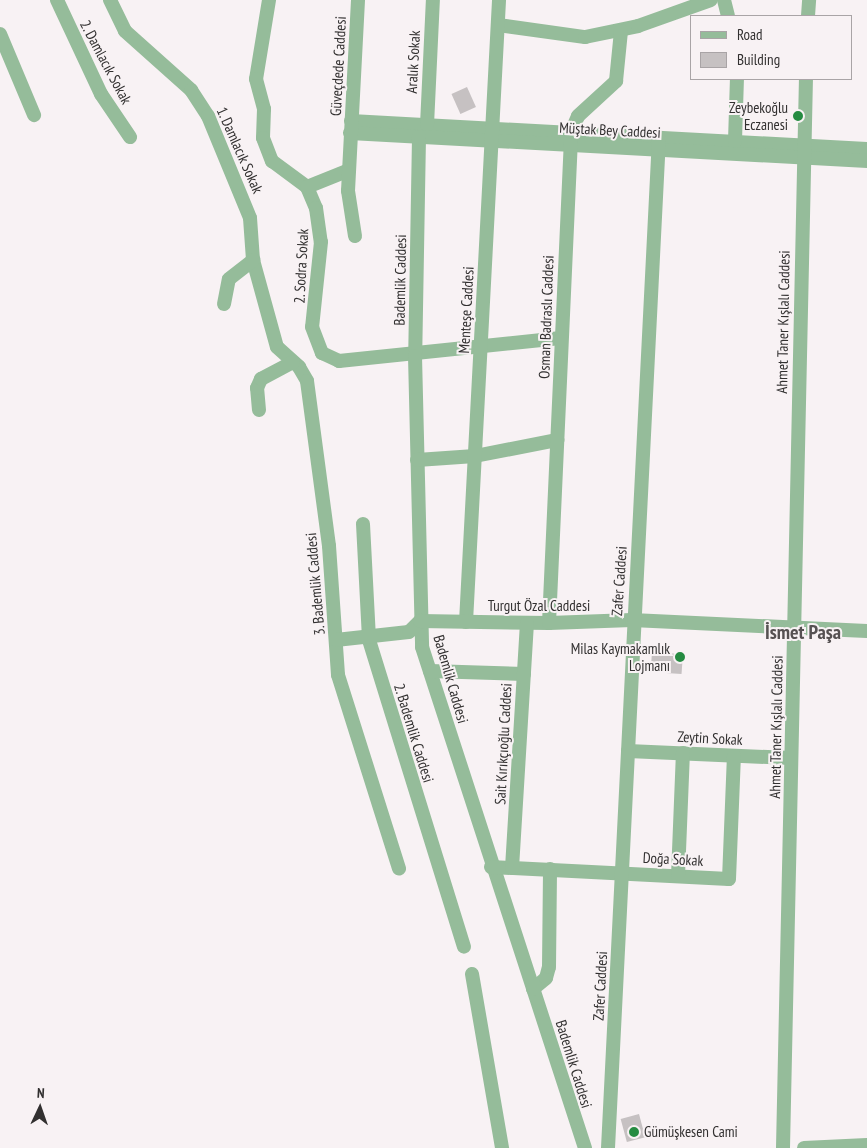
<!DOCTYPE html>
<meta charset="utf-8">
<style>
body{margin:0}
#map{position:relative;width:867px;height:1148px;overflow:hidden;background:#f8f2f4;font-family:"PT Sans Narrow",sans-serif}
div>[style]{position:absolute}
.building>*{inset:0;background:#c6c1c2;transform-origin:0 0}
.minor>*{height:14px;margin:-7px;padding:0 7px;transform-origin:7px;border-radius:7px;background:#95bc9a}
.dots>*{width:14px;height:14px;translate:-50% -50%;box-sizing:border-box;border:2px solid #f8f2f4;border-radius:50%}
span{translate:-50% -50%;white-space:nowrap;text-align:center;line-height:1.15;-webkit-text-stroke:4px #f8f2f4;paint-order:stroke}
.street-label{font-size:15px;color:#323030}
.poi-label{font-size:15px;color:#323030}
.right{translate:-100% -50%;text-align:right}
.left{translate:0 -50%;text-align:left}
.district-label{font-size:20px;color:#565152;font-weight:700}
.legend{position:absolute;left:690px;top:15px;width:162px;height:65px;box-sizing:border-box;background:#f8f2f4;border:1px solid #a9a4a6;margin:0;padding:6px 9px;list-style:none;font-size:15px;color:#323030}
.legend li{display:flex;align-items:center;gap:10px;height:25px}
.legend b{width:25px;border:1px solid #a9a4a6}
.north{position:absolute;left:15px;top:1083px;width:50px;height:50px;-webkit-text-stroke:4px #f8f2f4;paint-order:stroke;rotate:3deg;font-size:14px;font-weight:700;line-height:20px;text-align:center;color:#323030}
.north::after{content:'';display:block;margin:auto;width:18px;height:22px;background:#323030;clip-path:polygon(50% 0,100% 100%,50% 72%,0 100%)}
</style>
<div id="map">
<div class="building">
<div style="left:467px;top:87px;width:22px;height:17px;rotate:66deg"></div>
<div style="left:652px;top:652px;width:31px;height:20px;rotate:4deg"></div>
<div style="left:639px;top:1114px;width:24px;height:19px;rotate:75deg"></div>
</div>
<div class="minor">
<div style="left:57px;top:0;width:104px;rotate:64.9deg"></div>
<div style="left:101px;top:94px;width:52px;rotate:56deg"></div>
<div style="left:110px;top:0;width:34px;rotate:64deg"></div>
<div style="left:125px;top:31px;width:89px;rotate:41.8deg"></div>
<div style="left:191px;top:90px;width:31px;rotate:57deg"></div>
<div style="left:208px;top:116px;width:110px;rotate:67.6deg"></div>
<div style="left:250px;top:218px;width:42px;rotate:85.9deg"></div>
<div style="left:253px;top:260px;width:90px;rotate:74.6deg"></div>
<div style="left:277px;top:347px;width:30px;rotate:42deg"></div>
<div style="left:299px;top:367px;width:16px;rotate:60deg"></div>
<div style="left:307px;top:381px;width:166px;rotate:82.4deg"></div>
<div style="left:329px;top:546px;width:129px;rotate:86deg"></div>
<div style="left:338px;top:675px;width:203px;rotate:72.5deg"></div>
<div style="left:269px;top:0;width:80px;rotate:99.3deg"></div>
<div style="left:256px;top:79px;width:31px;rotate:75deg"></div>
<div style="left:264px;top:109px;width:29px;rotate:92deg"></div>
<div style="left:263px;top:138px;width:25px;rotate:69deg"></div>
<div style="left:272px;top:161px;width:44px;rotate:36.6deg"></div>
<div style="left:307px;top:187px;width:23px;rotate:67deg"></div>
<div style="left:316px;top:208px;width:34px;rotate:82deg"></div>
<div style="left:321px;top:242px;width:85px;rotate:96deg"></div>
<div style="left:312px;top:327px;width:28px;rotate:69deg"></div>
<div style="left:322px;top:353px;width:19px;rotate:25deg"></div>
<div style="left:339px;top:361px;width:223px;rotate:-5.9deg"></div>
<div style="left:724px;top:0;width:16px;rotate:76deg"></div>
<div style="left:808px;top:16px;width:16px;rotate:-86deg"></div>
<div style="left:498px;top:25px;width:88px;rotate:7.9deg"></div>
<div style="left:585px;top:37px;width:54px;rotate:-11.7deg"></div>
<div style="left:638px;top:26px;width:77px;rotate:-19.6deg"></div>
<div style="left:0;top:34px;width:88px;rotate:67.2deg"></div>
<div style="left:351px;top:121px;width:517px;rotate:3.11deg"></div>
<div style="left:427px;top:125px;width:125px;rotate:-87.3deg"></div>
<div style="left:350px;top:133px;width:518px;rotate:3.1deg"></div>
<div style="left:419px;top:137px;width:219px;rotate:91deg"></div>
<div style="left:415px;top:356px;width:291px;rotate:88.6deg"></div>
<div style="left:422px;top:647px;width:527px;rotate:71.98deg"></div>
<div style="left:735px;top:141px;width:62px;rotate:-88.2deg"></div>
<div style="left:307px;top:187px;width:45px;rotate:-22deg"></div>
<div style="left:355px;top:236px;width:46px;rotate:-98.8deg"></div>
<div style="left:348px;top:191px;width:191px;rotate:-87deg"></div>
<div style="left:224px;top:304px;width:25px;rotate:-79deg"></div>
<div style="left:229px;top:279px;width:31px;rotate:-38deg"></div>
<div style="left:259px;top:410px;width:22px;rotate:-95deg"></div>
<div style="left:257px;top:388px;width:10px;rotate:-66deg"></div>
<div style="left:261px;top:379px;width:36px;rotate:-28deg"></div>
<div style="left:417px;top:460px;width:58px;rotate:-3.9deg"></div>
<div style="left:475px;top:456px;width:84px;rotate:-11deg"></div>
<div style="left:363px;top:524px;width:116px;rotate:87deg"></div>
<div style="left:369px;top:640px;width:321px;rotate:72.8deg"></div>
<div style="left:466px;top:622px;width:623px;rotate:-86.96deg"></div>
<div style="left:549px;top:623px;width:491px;rotate:-87.4deg"></div>
<div style="left:571px;top:132px;width:17px;rotate:-66deg"></div>
<div style="left:578px;top:116px;width:52px;rotate:-42.6deg"></div>
<div style="left:616px;top:81px;width:50px;rotate:-84.3deg"></div>
<div style="left:336px;top:640px;width:73px;rotate:-6.3deg"></div>
<div style="left:409px;top:632px;width:16px;rotate:-45deg"></div>
<div style="left:420px;top:621px;width:129px;rotate:0.9deg"></div>
<div style="left:549px;top:623px;width:83px;rotate:-2.1deg"></div>
<div style="left:632px;top:620px;width:235px;rotate:2.7deg"></div>
<div style="left:430px;top:671px;width:94px;rotate:1.8deg"></div>
<div style="left:628px;top:751px;width:163px;rotate:2.5deg"></div>
<div style="left:491px;top:867px;width:238px;rotate:2.9deg"></div>
<div style="left:729px;top:879px;width:123px;rotate:-87.7deg"></div>
<div style="left:512px;top:868px;width:245px;rotate:-86.5deg"></div>
<div style="left:678px;top:876px;width:123px;rotate:-87.7deg"></div>
<div style="left:472px;top:974px;width:177px;rotate:80.2deg"></div>
<div style="left:533px;top:989px;width:17px;rotate:-40deg"></div>
<div style="left:546px;top:978px;width:11px;rotate:-75deg"></div>
<div style="left:549px;top:967px;width:98px;rotate:-89.4deg"></div>
<div style="left:608px;top:1148px;width:1012px;rotate:-87.11deg"></div>
<div style="left:783px;top:1148px;width:1069px;rotate:-88.77deg"></div>
<div style="left:804px;top:1148px;width:63px;rotate:-2.7deg"></div>
</div>
<div class="dots">
<div style="left:798px;top:116px;background:#258b41"></div>
<div style="left:680px;top:657px;background:#258b41"></div>
<div style="left:634px;top:1132px;background:#258b41"></div>
</div>
<div class="street-label">
<span style="left:106px;top:62px;rotate:62deg">2. Damlacık Sokak</span>
<span style="left:413px;top:62px;rotate:-87deg">Aralık Sokak</span>
<span style="left:338px;top:66px;rotate:-87deg">Güveçdede Caddesi</span>
<span style="left:610px;top:130px;rotate:3deg">Müştak Bey Caddesi</span>
<span style="left:240px;top:150px;rotate:66deg">1. Damlacık Sokak</span>
<span style="left:301px;top:266px;rotate:-87deg">2. Sodra Sokak</span>
<span style="left:400px;top:280px;rotate:-89deg">Bademlik Caddesi</span>
<span style="left:466px;top:310px;rotate:-87deg">Menteşe Caddesi</span>
<span style="left:546px;top:317px;rotate:-88deg">Osman Badraslı Caddesi</span>
<span style="left:783px;top:322px;rotate:-89deg">Ahmet Taner Kışlalı Caddesi</span>
<span style="left:619px;top:581px;rotate:-86deg">Zafer Caddesi</span>
<span style="left:315px;top:584px;rotate:-95deg">3. Bademlik Caddesi</span>
<span style="left:539px;top:606px">Turgut Özal Caddesi</span>
<span style="left:451px;top:679px;rotate:74deg">Bademlik Caddesi</span>
<span style="left:776px;top:727px;rotate:-89deg">Ahmet Taner Kışlalı Caddesi</span>
<span style="left:414px;top:733px;rotate:73deg">2. Bademlik Caddesi</span>
<span style="left:710px;top:738px;rotate:3deg">Zeytin Sokak</span>
<span style="left:503px;top:744px;rotate:-87deg">Sait Kırıkçıoğlu Caddesi</span>
<span style="left:673px;top:859px;rotate:3deg">Doğa Sokak</span>
<span style="left:600px;top:986px;rotate:-87deg">Zafer Caddesi</span>
<span style="left:574px;top:1064px;rotate:73deg">Bademlik Caddesi</span>
</div>
<div class="poi-label">
<span class="right" style="left:788px;top:116px">Zeybekoğlu<br>Eczanesi</span>
<span class="right" style="left:670px;top:657px">Milas Kaymakamlık<br>Lojmanı</span>
<span class="left" style="left:644px;top:1132px">Gümüşkesen Cami</span>
</div>
<div class="district-label">
<span style="left:803px;top:632px">İsmet Paşa</span>
</div>
<ul class="legend">
<li><b style="height:6px;background:#95bc9a"></b>Road</li>
<li><b style="height:14px;background:#c6c1c2"></b>Building</li>
</ul>
<div class="north">N</div>
</div>
